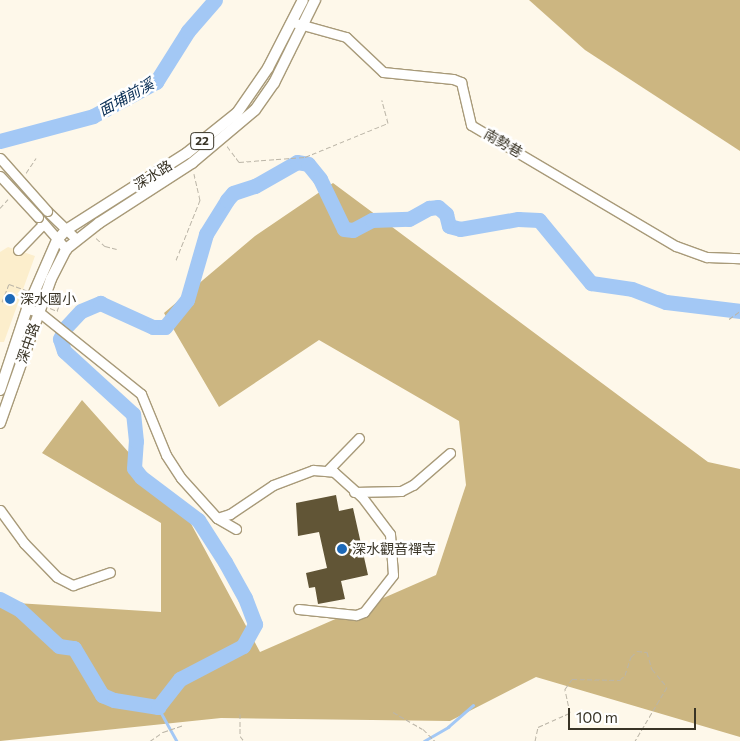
<!DOCTYPE html>
<meta charset="utf-8">
<style>
body{margin:0}
#map{position:relative;width:740px;height:741px;overflow:hidden;background:#fef8ea;font-family:Commissioner,"Noto Sans TC",sans-serif}
div>[style]{position:absolute}
.built>*{inset:0;background:#fceecc}
.forest>*{inset:0;background:#ccb681}
.stream>*{height:2.5px;margin:-1.25px;padding:0 1.25px;transform-origin:1.25px;border-radius:1.25px;background:#a3c8f5}
.river>*{height:15px;margin:-7.5px;padding:0 7.5px;transform-origin:7.5px;border-radius:7.5px;background:#a3c8f5}
.building>*{inset:0;background:#615536}
.path>*{height:1px;margin-top:-0.5px;transform-origin:0;background:repeating-linear-gradient(90deg,#bbb5a7 0 5px,transparent 0 7.5px)}
.roads{filter:drop-shadow(1px 0 #a89a79) drop-shadow(-1px 0 #a89a79) drop-shadow(0 1px #a89a79) drop-shadow(0 -1px #a89a79)}
.minor>*{height:9px;margin:-4.5px;padding:0 4.5px;transform-origin:4.5px;border-radius:4.5px;background:#fff}
.major>*{height:10px;margin:-5px;padding:0 5px;transform-origin:5px;border-radius:5px;background:#fff}
.path-bridge>*{height:1px;margin-top:-0.5px;transform-origin:0;background:repeating-linear-gradient(90deg,#bbb5a7 0 5px,transparent 0 7.5px)}
.bridges{filter:drop-shadow(1px 0 #a89a79) drop-shadow(-1px 0 #a89a79) drop-shadow(0 1px #a89a79) drop-shadow(0 -1px #a89a79)}
.minor-bridge>*{height:9px;margin:-4.5px;padding:0 4.5px;transform-origin:4.5px;border-radius:4.5px;background:#fff}
.dots>*{width:14px;height:14px;translate:-50% -50%;box-sizing:border-box;border:2px solid #fff;border-radius:50%}
span{translate:-50% -50%;white-space:nowrap;text-align:center;line-height:1.15;-webkit-text-stroke:5px #fff;paint-order:stroke}
.shield-label span{padding:1px 4px;background:#fff;border:1px solid;border-radius:4px;-webkit-text-stroke-width:0}
.shield-label{font-size:12px;color:#393426;font-weight:700}
.street-label{font-size:14px;color:#393426}
.poi-label{font-size:14px;color:#393426}
.left{translate:0 -50%;text-align:left}
.water-label{font-size:15px;color:#042a52;font-style:italic}
.scale{position:absolute;left:568px;top:708px;width:128px;height:22px;box-sizing:border-box;border:2px solid #393426;border-top:0;padding-left:6px;font-size:15px;line-height:18px;white-space:nowrap;color:#393426;-webkit-text-stroke:4px #fff;paint-order:stroke}
</style>
<div id="map">
<div class="built">
<div style="clip-path:polygon(8px 247px,35px 256px,4px 342px,0 342px,0 252px)"></div>
</div>
<div class="forest">
<div style="clip-path:polygon(529px 0,740px 0,740px 151px,585px 50px)"></div>
<div style="clip-path:polygon(333px 183px,708px 462px,740px 469px,740px 737px,536px 677px,450px 721px,221px 718px,0 741px,0 602px,161px 612px,161px 523px,42px 453px,82px 400px,189px 520px,260px 652px,436px 575px,466px 485px,459px 421px,319px 340px,219px 407px,164px 313px,255px 236px)"></div>
</div>
<div class="stream">
<div style="left:158px;top:707px;width:39px;rotate:61deg"></div>
<div style="left:424px;top:741px;width:28px;rotate:-30deg"></div>
<div style="left:448px;top:727px;width:33px;rotate:-41deg"></div>
</div>
<div class="river">
<div style="left:0;top:141px;width:96px;rotate:-15deg"></div>
<div style="left:93px;top:116px;width:72px;rotate:-28.4deg"></div>
<div style="left:156px;top:82px;width:60px;rotate:-57.9deg"></div>
<div style="left:188px;top:31px;width:41px;rotate:-48.9deg"></div>
<div style="left:0;top:599px;width:21px;rotate:28deg"></div>
<div style="left:19px;top:609px;width:54px;rotate:42.8deg"></div>
<div style="left:59px;top:646px;width:15px;rotate:8deg"></div>
<div style="left:74px;top:648px;width:55px;rotate:59.2deg"></div>
<div style="left:102px;top:695px;width:13px;rotate:23deg"></div>
<div style="left:114px;top:700px;width:45px;rotate:9deg"></div>
<div style="left:158px;top:707px;width:36px;rotate:-52deg"></div>
<div style="left:180px;top:679px;width:71px;rotate:-27.6deg"></div>
<div style="left:243px;top:646px;width:25px;rotate:-61deg"></div>
<div style="left:255px;top:624px;width:28px;rotate:-111deg"></div>
<div style="left:245px;top:598px;width:41px;rotate:-119.1deg"></div>
<div style="left:225px;top:562px;width:50px;rotate:-122.7deg"></div>
<div style="left:198px;top:520px;width:71px;rotate:-143deg"></div>
<div style="left:141px;top:477px;width:11px;rotate:-128deg"></div>
<div style="left:134px;top:468px;width:27px;rotate:-86deg"></div>
<div style="left:136px;top:441px;width:27px;rotate:-96deg"></div>
<div style="left:133px;top:414px;width:93px;rotate:-137.6deg"></div>
<div style="left:64px;top:351px;width:13px;rotate:-108deg"></div>
<div style="left:60px;top:339px;width:12px;rotate:-66deg"></div>
<div style="left:65px;top:328px;width:23px;rotate:-47deg"></div>
<div style="left:81px;top:311px;width:21px;rotate:-23deg"></div>
<div style="left:100px;top:303px;width:58px;rotate:24.4deg"></div>
<div style="left:153px;top:327px;width:12px"></div>
<div style="left:165px;top:327px;width:35px;rotate:-51deg"></div>
<div style="left:187px;top:300px;width:69px;rotate:-73.9deg"></div>
<div style="left:206px;top:234px;width:40px;rotate:-58deg"></div>
<div style="left:227px;top:200px;width:9px;rotate:-49deg"></div>
<div style="left:233px;top:193px;width:23px;rotate:-18deg"></div>
<div style="left:255px;top:186px;width:48px;rotate:-29.7deg"></div>
<div style="left:297px;top:162px;width:11px;rotate:10deg"></div>
<div style="left:308px;top:164px;width:19px;rotate:51deg"></div>
<div style="left:320px;top:179px;width:55px;rotate:64.4deg"></div>
<div style="left:344px;top:229px;width:9px;rotate:6deg"></div>
<div style="left:353px;top:230px;width:21px;rotate:-28deg"></div>
<div style="left:372px;top:220px;width:37px;rotate:-2deg"></div>
<div style="left:409px;top:219px;width:23px;rotate:-29deg"></div>
<div style="left:429px;top:208px;width:9px;rotate:-6deg"></div>
<div style="left:438px;top:207px;width:11px;rotate:41deg"></div>
<div style="left:446px;top:214px;width:12px;rotate:76deg"></div>
<div style="left:449px;top:226px;width:11px;rotate:15deg"></div>
<div style="left:460px;top:229px;width:59px;rotate:-9.8deg"></div>
<div style="left:518px;top:219px;width:21px;rotate:3deg"></div>
<div style="left:539px;top:220px;width:82px;rotate:50.5deg"></div>
<div style="left:591px;top:283px;width:41px;rotate:8.3deg"></div>
<div style="left:632px;top:289px;width:36px;rotate:21deg"></div>
<div style="left:666px;top:302px;width:75px;rotate:6.9deg"></div>
</div>
<div class="building">
<div style="clip-path:polygon(336px 495px,339px 511px,353px 508px,368px 575px,341px 581px,345px 599px,318px 604px,315px 587px,309px 588px,306px 573px,327px 568px,319px 532px,298px 536px,296px 503px)"></div>
</div>
<div class="path">
<div style="left:227px;top:146px;width:20px;rotate:53deg"></div>
<div style="left:239px;top:162px;width:66px;rotate:-4.3deg"></div>
<div style="left:305px;top:157px;width:90px;rotate:-22.3deg"></div>
<div style="left:388px;top:123px;width:24px;rotate:-105deg"></div>
<div style="left:26px;top:173px;width:18px;rotate:-56deg"></div>
<div style="left:0;top:208px;width:12px;rotate:-48deg"></div>
<div style="left:96px;top:238px;width:12px;rotate:42deg"></div>
<div style="left:105px;top:246px;width:12px;rotate:14deg"></div>
<div style="left:176px;top:260px;width:65px;rotate:-68.2deg"></div>
<div style="left:200px;top:200px;width:27px;rotate:-103deg"></div>
<div style="left:2px;top:302px;width:19px;rotate:-69deg"></div>
<div style="left:50px;top:308px;width:8px;rotate:23deg"></div>
<div style="left:57px;top:311px;width:9px;rotate:-69deg"></div>
<div style="left:60px;top:303px;width:4px;rotate:-153deg"></div>
<div style="left:729px;top:319px;width:14px;rotate:-36deg"></div>
<div style="left:393px;top:712px;width:34px;rotate:30deg"></div>
<div style="left:423px;top:729px;width:17px;rotate:45deg"></div>
<div style="left:240px;top:714px;width:22px;rotate:90deg"></div>
<div style="left:240px;top:736px;width:6px;rotate:51deg"></div>
<div style="left:150px;top:741px;width:16px;rotate:-35deg"></div>
<div style="left:163px;top:732px;width:21px;rotate:-19deg"></div>
<div style="left:535px;top:741px;width:14px;rotate:-78deg"></div>
<div style="left:538px;top:727px;width:35px;rotate:-24deg"></div>
<div style="left:570px;top:713px;width:25px;rotate:-102deg"></div>
<div style="left:565px;top:689px;width:12px;rotate:-55deg"></div>
<div style="left:572px;top:679px;width:48px;rotate:1.2deg"></div>
<div style="left:620px;top:680px;width:7px;rotate:-45deg"></div>
<div style="left:625px;top:675px;width:19px;rotate:-72deg"></div>
<div style="left:631px;top:657px;width:8px;rotate:-45deg"></div>
<div style="left:637px;top:651px;width:10px;rotate:6deg"></div>
<div style="left:647px;top:652px;width:18px;rotate:74deg"></div>
<div style="left:652px;top:669px;width:23px;rotate:50deg"></div>
<div style="left:667px;top:687px;width:63px;rotate:120.7deg"></div>
</div>
<div class="roads">
<div class="minor">
<div style="left:292px;top:22px;width:56px;rotate:15.5deg"></div>
<div style="left:346px;top:37px;width:51px;rotate:43.4deg"></div>
<div style="left:383px;top:72px;width:70px;rotate:5.7deg"></div>
<div style="left:453px;top:79px;width:9px;rotate:21deg"></div>
<div style="left:461px;top:82px;width:44px;rotate:76.9deg"></div>
<div style="left:471px;top:125px;width:238px;rotate:30.6deg"></div>
<div style="left:676px;top:246px;width:33px;rotate:20deg"></div>
<div style="left:707px;top:257px;width:33px;rotate:2deg"></div>
<div style="left:47px;top:211px;width:40px;rotate:44deg"></div>
<div style="left:38px;top:217px;width:43px;rotate:48.8deg"></div>
<div style="left:18px;top:250px;width:36px;rotate:-46deg"></div>
<div style="left:27px;top:309px;width:12px;rotate:14deg"></div>
<div style="left:39px;top:312px;width:131px;rotate:38.8deg"></div>
<div style="left:141px;top:394px;width:66px;rotate:67.7deg"></div>
<div style="left:166px;top:455px;width:27px;rotate:57deg"></div>
<div style="left:181px;top:478px;width:54px;rotate:48deg"></div>
<div style="left:217px;top:518px;width:22px;rotate:30deg"></div>
<div style="left:329px;top:469px;width:43px;rotate:-45.9deg"></div>
<div style="left:354px;top:492px;width:47px;rotate:-1.2deg"></div>
<div style="left:401px;top:491px;width:13px;rotate:-27deg"></div>
<div style="left:413px;top:485px;width:49px;rotate:-40.9deg"></div>
<div style="left:0;top:510px;width:41px;rotate:54deg"></div>
<div style="left:24px;top:543px;width:47px;rotate:45.9deg"></div>
<div style="left:57px;top:577px;width:18px;rotate:27deg"></div>
<div style="left:73px;top:585px;width:39px;rotate:-19deg"></div>
<div style="left:217px;top:518px;width:14px;rotate:-17deg"></div>
<div style="left:230px;top:514px;width:52px;rotate:-34deg"></div>
<div style="left:273px;top:485px;width:43px;rotate:-20.6deg"></div>
<div style="left:313px;top:470px;width:21px;rotate:5deg"></div>
<div style="left:334px;top:472px;width:38px;rotate:42deg"></div>
<div style="left:362px;top:497px;width:46px;rotate:52.9deg"></div>
<div style="left:390px;top:534px;width:41px;rotate:85.8deg"></div>
<div style="left:393px;top:575px;width:47px;rotate:128.1deg"></div>
<div style="left:364px;top:612px;width:9px;rotate:159deg"></div>
<div style="left:356px;top:615px;width:58px;rotate:-174.1deg"></div>
</div>
<div class="major">
<div style="left:0;top:390px;width:85px;rotate:-71.6deg"></div>
<div style="left:27px;top:309px;width:75px;rotate:-66.5deg"></div>
<div style="left:57px;top:240px;width:13px;rotate:-48deg"></div>
<div style="left:66px;top:230px;width:143px;rotate:-32.5deg"></div>
<div style="left:187px;top:153px;width:64px;rotate:-38.7deg"></div>
<div style="left:237px;top:113px;width:55px;rotate:-55.4deg"></div>
<div style="left:268px;top:68px;width:76px;rotate:-62.8deg"></div>
<div style="left:0;top:423px;width:153px;rotate:-70.5deg"></div>
<div style="left:51px;top:279px;width:34px;rotate:-63deg"></div>
<div style="left:66px;top:249px;width:42px;rotate:-38.2deg"></div>
<div style="left:99px;top:223px;width:111px;rotate:-32.8deg"></div>
<div style="left:192px;top:163px;width:82px;rotate:-40.1deg"></div>
<div style="left:255px;top:110px;width:33px;rotate:-55deg"></div>
<div style="left:274px;top:83px;width:93px;rotate:-63.7deg"></div>
</div>
</div>
<div class="path-bridge">
<div style="left:9px;top:284px;width:50px;rotate:19.9deg"></div>
</div>
<div class="bridges">
<div class="minor-bridge">
<div style="left:0;top:158px;width:71px;rotate:48.4deg"></div>
<div style="left:0;top:176px;width:56px;rotate:47.2deg"></div>
</div>
</div>
<div class="dots">
<div style="left:10px;top:299px;background:#1d69b8"></div>
<div style="left:342px;top:549px;background:#1d69b8"></div>
</div>
<div class="shield-label">
<span style="left:202px;top:141px">22</span>
</div>
<div class="street-label">
<span style="left:503px;top:143px;rotate:30deg">南勢巷</span>
<span style="left:153px;top:175px;rotate:-32deg">深水路</span>
<span style="left:28px;top:343px;rotate:-71deg">深中路</span>
</div>
<div class="poi-label">
<span class="left" style="left:20px;top:299px">深水國小</span>
<span class="left" style="left:352px;top:549px">深水觀音禪寺</span>
</div>
<div class="water-label">
<span style="left:126px;top:97px;rotate:-29deg">面埔前溪</span>
</div>
<div class="scale">100 m</div>
</div>
